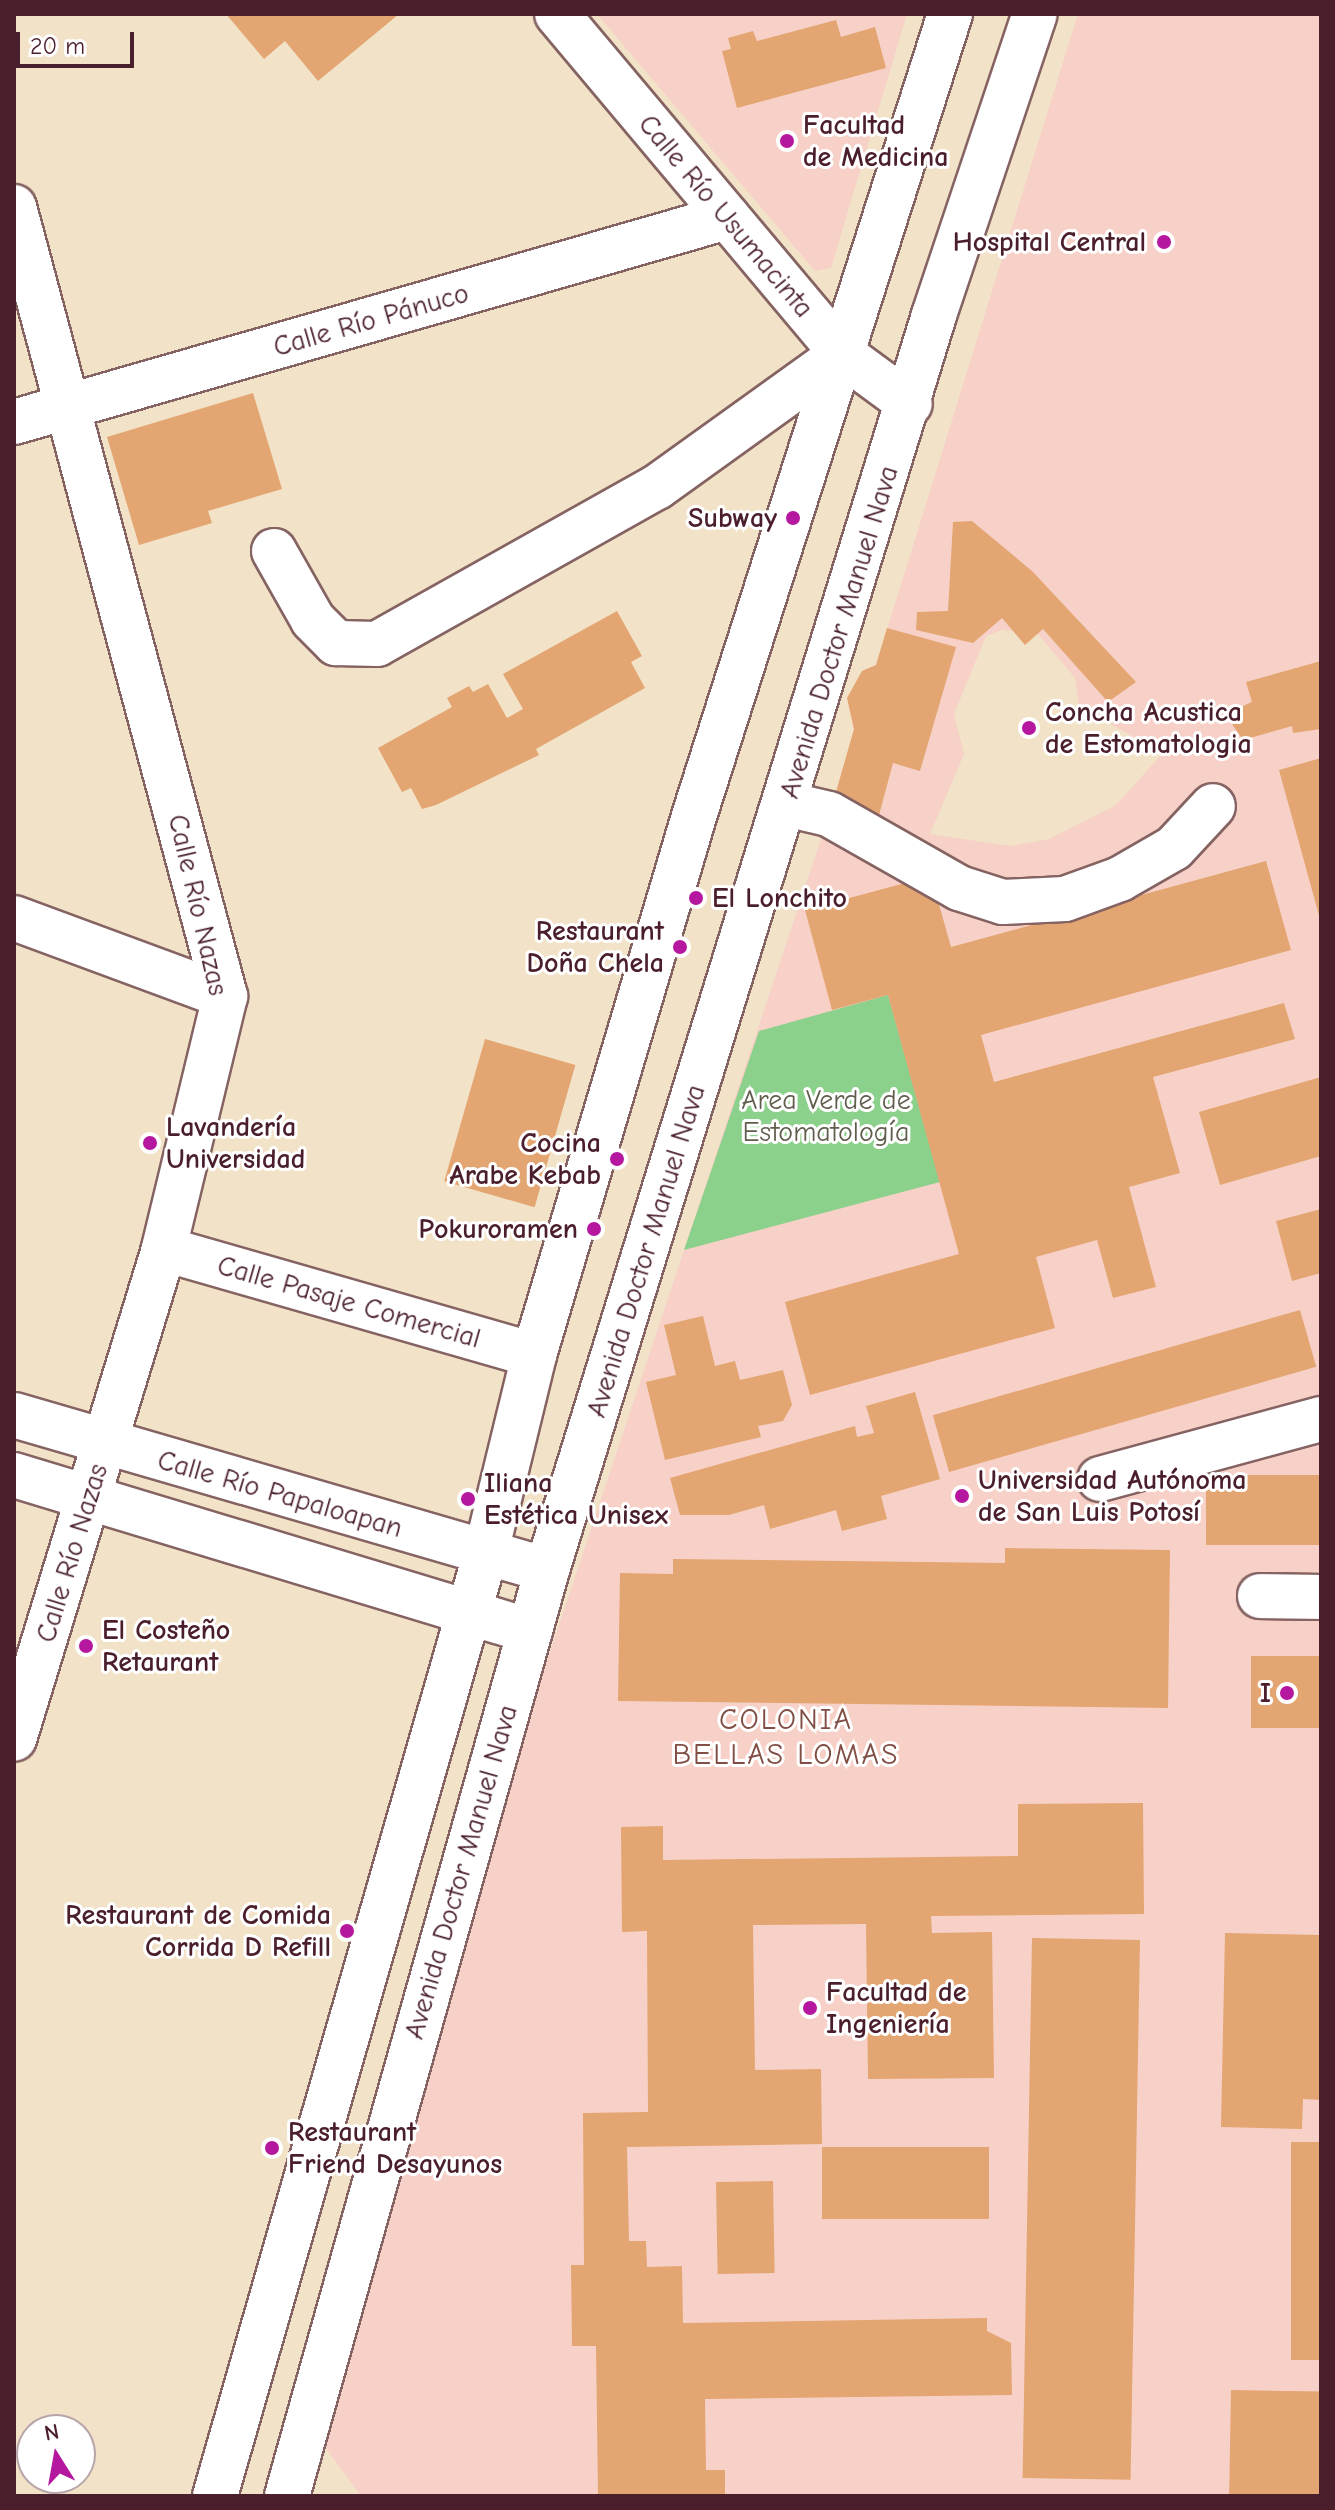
<!DOCTYPE html>
<meta charset="utf-8">
<style>
body{margin:0}
#map{position:relative;width:1335px;height:2510px;overflow:hidden;background:#f2e2c7;font-family:"Comic Neue",sans-serif}
div>[style]{position:absolute}
.built>*{inset:0;background:#f7d1c7}
.green>*{inset:0;background:#8cd18b}
.building>*{inset:0;background:#e3a571;transform-origin:0 0}
.roads{filter:drop-shadow(2px 0 #856362) drop-shadow(-2px 0 #856362) drop-shadow(0 2px #856362) drop-shadow(0 -2px #856362)}
.minor>*{height:44px;margin:-22px;padding:0 22px;transform-origin:22px;border-radius:22px;background:#fff}
.major>*{height:44px;margin:-22px;padding:0 22px;transform-origin:22px;border-radius:22px;background:#fff}
.dots>*{width:22px;height:22px;translate:-50% -50%;box-sizing:border-box;border:4px solid #fff;border-radius:50%}
span{translate:-50% -50%;white-space:nowrap;text-align:center;line-height:1.15;-webkit-text-stroke:6px #fff;paint-order:stroke}
.poi-label{font-size:28px;color:#4a1f2b;font-weight:700}
.left{translate:0 -50%;text-align:left}
.right{translate:-100% -50%;text-align:right}
.street-label{font-size:28px;color:#4a1f2b}
.park-label{font-size:28px;color:#615d4d}
.neighbourhood-label{font-size:30px;color:#804e44;letter-spacing:2px}
.frame{position:absolute;inset:0;border:16px solid #4a1f2b;pointer-events:none}
.north{position:absolute;left:16px;top:2414px;width:80px;height:80px;box-sizing:border-box;background:#fff;border:2px solid #b7a5aa;border-radius:50%;rotate:349deg;font-size:22px;font-weight:700;line-height:32px;text-align:center;color:#4a1f2b}
.north::after{content:'';display:block;margin:auto;width:28px;height:36px;background:#b5179e;clip-path:polygon(50% 0,100% 100%,50% 72%,0 100%)}
.scale{position:absolute;left:16px;top:32px;width:118px;height:36px;box-sizing:border-box;border:4px solid #4a1f2b;border-top:0;padding-left:10px;font-size:24px;line-height:28px;white-space:nowrap;color:#4a1f2b;-webkit-text-stroke:6px #fff;paint-order:stroke}
</style>
<div id="map">
<div class="built">
<div style="clip-path:polygon(597px 14px,907px 14px,831px 268px,815px 271px)"></div>
<div style="clip-path:polygon(evenodd,1078px 14px,1321px 14px,1321px 2496px,361px 2496px,319px 2439px,520px 1742px,832px 806px,854px 730px,847px 698px,862px 671px,876px 665px,1078px 14px,1002px 630px,1038px 634px,1075px 678px,1079px 705px,1162px 754px,1116px 805px,1049px 839px,1010px 846px,930px 834px,964px 754px,954px 714px,986px 636px,1002px 630px)"></div>
</div>
<div class="green">
<div style="clip-path:polygon(888px 995px,940px 1182px,684px 1250px,759px 1031px)"></div>
</div>
<div class="building">
<div style="clip-path:polygon(226px 14px,399px 14px,318px 81px,285px 41px,264px 59px)"></div>
<div style="clip-path:polygon(836px 20px,841px 37px,875px 27px,886px 68px,737px 108px,722px 51px,731px 49px,728px 38px,753px 31px,757px 41px)"></div>
<div style="clip-path:polygon(253px 393px,282px 489px,208px 511px,212px 523px,139px 545px,107px 437px)"></div>
<div style="clip-path:polygon(972px 521px,1032px 571px,1136px 682px,1108px 702px,1043px 629px,1025px 645px,1002px 618px,973px 643px,916px 630px,917px 612px,948px 611px,953px 522px)"></div>
<div style="clip-path:polygon(617px 611px,642px 656px,631px 662px,645px 688px,536px 749px,539px 755px,436px 805px,422px 809px,411px 788px,402px 792px,378px 748px,452px 707px,447px 698px,469px 686px,473px 692px,488px 684px,507px 718px,523px 709px,503px 674px)"></div>
<div style="clip-path:polygon(887px 628px,956px 647px,920px 771px,893px 763px,878px 819px,832px 806px,854px 729px,847px 698px,862px 671px,876px 665px)"></div>
<div style="clip-path:polygon(1321px 661px,1321px 729px,1293px 733px,1292px 726px,1243px 740px,1225px 714px,1252px 702px,1246px 682px)"></div>
<div style="clip-path:polygon(1321px 758px,1321px 919px,1320px 919px,1279px 770px)"></div>
<div style="clip-path:polygon(1266px 861px,1291px 950px,981px 1035px,994px 1082px,1284px 1003px,1295px 1039px,1153px 1077px,1180px 1173px,1129px 1187px,1156px 1287px,1113px 1298px,1097px 1240px,1036px 1257px,1055px 1328px,810px 1395px,785px 1302px,959px 1254px,888px 995px,832px 1010px,805px 910px,931px 876px,951px 947px)"></div>
<div style="left:485px;top:1039px;width:94px;height:148px;rotate:16deg"></div>
<div style="clip-path:polygon(1321px 1077px,1321px 1156px,1220px 1185px,1199px 1112px)"></div>
<div style="clip-path:polygon(1321px 1209px,1321px 1273px,1292px 1281px,1276px 1221px)"></div>
<div style="left:1300px;top:1310px;width:59px;height:382px;rotate:74deg"></div>
<div style="clip-path:polygon(703px 1316px,715px 1366px,735px 1361px,740px 1380px,783px 1370px,792px 1405px,783px 1421px,758px 1426px,761px 1437px,665px 1460px,646px 1382px,676px 1375px,664px 1325px)"></div>
<div style="clip-path:polygon(915px 1392px,940px 1479px,881px 1496px,887px 1519px,842px 1531px,836px 1510px,770px 1529px,764px 1505px,729px 1515px,680px 1515px,670px 1478px,855px 1426px,857px 1437px,874px 1433px,866px 1406px)"></div>
<div style="left:1321px;top:1475px;width:70px;height:115px;rotate:90deg"></div>
<div style="clip-path:polygon(1005px 1548px,1170px 1550px,1168px 1708px,618px 1701px,620px 1573px,673px 1574px,673px 1559px,1005px 1563px)"></div>
<div style="left:1321px;top:1656px;width:72px;height:70px;rotate:90deg"></div>
<div style="clip-path:polygon(1143px 1803px,1144px 1914px,931px 1916px,932px 1933px,992px 1932px,994px 2078px,868px 2079px,866px 1924px,753px 1925px,755px 2070px,821px 2069px,822px 2144px,627px 2147px,629px 2241px,646px 2241px,647px 2267px,682px 2266px,683px 2323px,987px 2318px,987px 2331px,1011px 2343px,1012px 2395px,705px 2399px,706px 2470px,725px 2470px,725px 2496px,598px 2496px,596px 2346px,572px 2346px,571px 2265px,584px 2265px,583px 2113px,648px 2112px,647px 1931px,622px 1932px,621px 1827px,663px 1826px,663px 1860px,1018px 1856px,1018px 1804px)"></div>
<div style="clip-path:polygon(1225px 1933px,1321px 1935px,1321px 2100px,1303px 2099px,1302px 2129px,1221px 2127px)"></div>
<div style="left:1032px;top:1938px;width:108px;height:540px;rotate:1deg"></div>
<div style="left:1291px;top:2142px;width:30px;height:218px"></div>
<div style="left:822px;top:2147px;width:167px;height:72px"></div>
<div style="left:773px;top:2181px;width:92px;height:57px;rotate:89deg"></div>
<div style="left:1231px;top:2390px;width:90px;height:106px;rotate:1deg"></div>
</div>
<div class="roads">
<div class="minor">
<div style="left:557px;top:14px;width:444px;rotate:50deg"></div>
<div style="left:842px;top:354px;width:84px;rotate:36.3deg"></div>
<div style="left:14px;top:207px;width:817px;rotate:75.03deg"></div>
<div style="left:225px;top:996px;width:260px;rotate:103.6deg"></div>
<div style="left:164px;top:1249px;width:512px;rotate:107.02deg"></div>
<div style="left:14px;top:422px;width:742px;rotate:-16.04deg"></div>
<div style="left:274px;top:551px;width:79px;rotate:60.5deg"></div>
<div style="left:313px;top:620px;width:33px;rotate:45deg"></div>
<div style="left:336px;top:643px;width:41px;rotate:1.4deg"></div>
<div style="left:377px;top:644px;width:321px;rotate:-29.3deg"></div>
<div style="left:657px;top:487px;width:228px;rotate:-35.7deg"></div>
<div style="left:786px;top:804px;width:44px;rotate:13.1deg"></div>
<div style="left:829px;top:814px;width:150px;rotate:29.6deg"></div>
<div style="left:959px;top:888px;width:46px;rotate:17.7deg"></div>
<div style="left:1003px;top:902px;width:62px;rotate:-2.8deg"></div>
<div style="left:1065px;top:899px;width:59px;rotate:-20deg"></div>
<div style="left:1120px;top:879px;width:62px;rotate:-29.9deg"></div>
<div style="left:1174px;top:848px;width:57px;rotate:-47.1deg"></div>
<div style="left:14px;top:918px;width:225px;rotate:20.3deg"></div>
<div style="left:164px;top:1249px;width:385px;rotate:16deg"></div>
<div style="left:14px;top:1415px;width:555px;rotate:16.21deg"></div>
<div style="left:14px;top:1475px;width:539px;rotate:16.82deg"></div>
<div style="left:1100px;top:1479px;width:229px;rotate:-15.2deg"></div>
<div style="left:1260px;top:1596px;width:61px;rotate:0.9deg"></div>
</div>
<div class="major">
<div style="left:215px;top:2496px;width:982px;rotate:-73.98deg"></div>
<div style="left:486px;top:1552px;width:203px;rotate:-76.3deg"></div>
<div style="left:534px;top:1355px;width:565px;rotate:-73.46deg"></div>
<div style="left:695px;top:813px;width:839px;rotate:-72.3deg"></div>
<div style="left:287px;top:2496px;width:962px;rotate:-74.32deg"></div>
<div style="left:547px;top:1570px;width:1313px;rotate:-72.86deg"></div>
<div style="left:934px;top:315px;width:317px;rotate:-71.5deg"></div>
</div>
</div>
<div class="dots">
<div style="left:787px;top:141px;background:#b5179e"></div>
<div style="left:1164px;top:242px;background:#b5179e"></div>
<div style="left:793px;top:518px;background:#b5179e"></div>
<div style="left:1029px;top:728px;background:#b5179e"></div>
<div style="left:696px;top:898px;background:#b5179e"></div>
<div style="left:680px;top:947px;background:#b5179e"></div>
<div style="left:150px;top:1143px;background:#b5179e"></div>
<div style="left:617px;top:1159px;background:#b5179e"></div>
<div style="left:594px;top:1229px;background:#b5179e"></div>
<div style="left:962px;top:1496px;background:#b5179e"></div>
<div style="left:468px;top:1499px;background:#b5179e"></div>
<div style="left:86px;top:1646px;background:#b5179e"></div>
<div style="left:1287px;top:1693px;background:#b5179e"></div>
<div style="left:347px;top:1931px;background:#b5179e"></div>
<div style="left:810px;top:2008px;background:#b5179e"></div>
<div style="left:272px;top:2148px;background:#b5179e"></div>
</div>
<div class="poi-label">
<span class="left" style="left:803px;top:141px">Facultad<br>de Medicina</span>
<span class="right" style="left:1146px;top:242px">Hospital Central</span>
<span class="right" style="left:777px;top:518px">Subway</span>
<span class="left" style="left:1045px;top:728px">Concha Acustica<br>de Estomatologia</span>
<span class="left" style="left:712px;top:898px">El Lonchito</span>
<span class="right" style="left:664px;top:947px">Restaurant<br>Doña Chela</span>
<span class="left" style="left:166px;top:1143px">Lavandería<br>Universidad</span>
<span class="right" style="left:601px;top:1159px">Cocina<br>Arabe Kebab</span>
<span class="right" style="left:578px;top:1229px">Pokuroramen</span>
<span class="left" style="left:978px;top:1496px">Universidad Autónoma<br>de San Luis Potosí</span>
<span class="left" style="left:484px;top:1499px">Iliana<br>Estética Unisex</span>
<span class="left" style="left:102px;top:1646px">El Costeño<br>Retaurant</span>
<span class="right" style="left:1271px;top:1693px">I</span>
<span class="right" style="left:331px;top:1931px">Restaurant de Comida<br>Corrida D Refill</span>
<span class="left" style="left:826px;top:2008px">Facultad de<br>Ingeniería</span>
<span class="left" style="left:288px;top:2148px">Restaurant<br>Friend Desayunos</span>
</div>
<div class="street-label">
<span style="left:726px;top:216px;rotate:50deg">Calle Río Usumacinta</span>
<span style="left:371px;top:320px;rotate:-16deg">Calle Río Pánuco</span>
<span style="left:839px;top:632px;rotate:-73deg">Avenida Doctor Manuel Nava</span>
<span style="left:198px;top:905px;rotate:77deg">Calle Río Nazas</span>
<span style="left:646px;top:1251px;rotate:-73deg">Avenida Doctor Manuel Nava</span>
<span style="left:349px;top:1302px;rotate:16deg">Calle Pasaje Comercial</span>
<span style="left:280px;top:1494px;rotate:16deg">Calle Río Papaloapan</span>
<span style="left:72px;top:1553px;rotate:-73deg">Calle Río Nazas</span>
<span style="left:461px;top:1872px;rotate:-74deg">Avenida Doctor Manuel Nava</span>
</div>
<div class="park-label">
<span style="left:826px;top:1116px">Area Verde de<br>Estomatología</span>
</div>
<div class="neighbourhood-label">
<span style="left:786px;top:1737px">COLONIA<br>BELLAS LOMAS</span>
</div>
<div class="frame"></div>
<div class="north">N</div>
<div class="scale">20 m</div>
</div>
